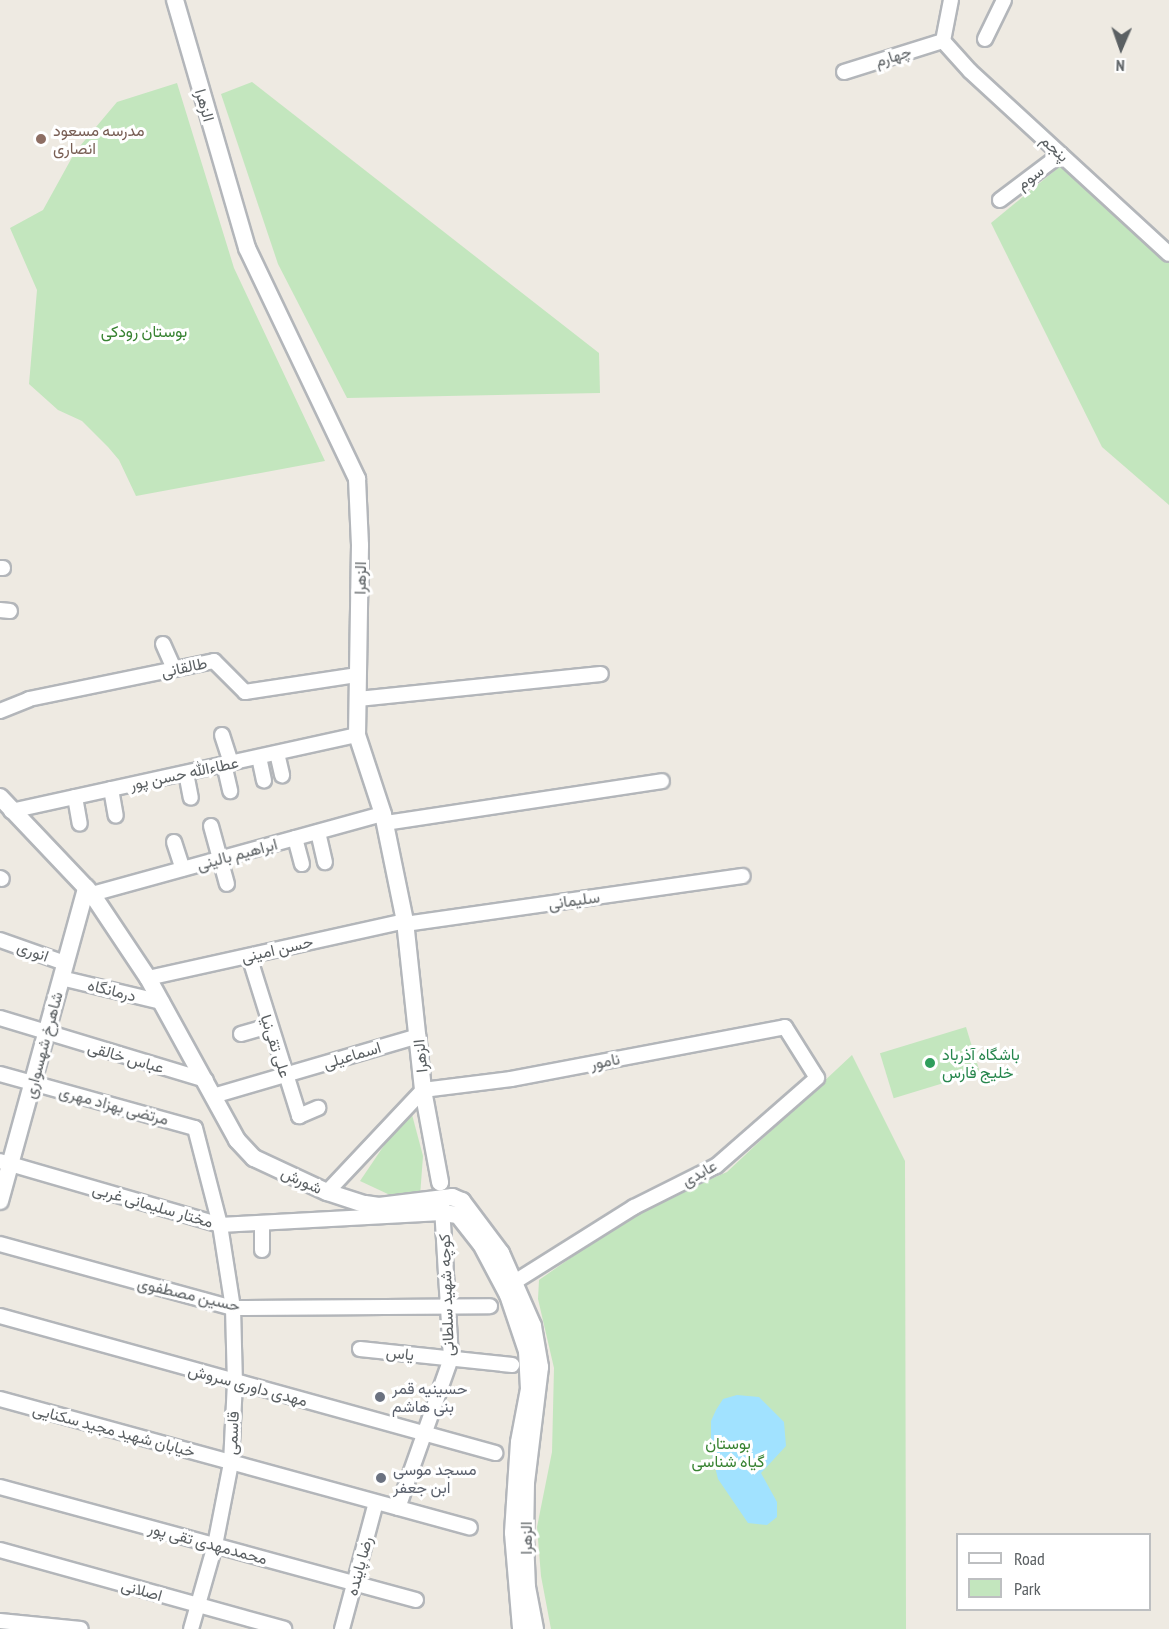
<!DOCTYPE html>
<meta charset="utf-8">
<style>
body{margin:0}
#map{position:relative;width:1169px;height:1629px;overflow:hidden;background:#eeeae2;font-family:"PT Sans Narrow",Vazirmatn,sans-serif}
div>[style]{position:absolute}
.green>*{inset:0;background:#c3e6be;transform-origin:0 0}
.water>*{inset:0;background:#a1e2ff}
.roads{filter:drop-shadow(2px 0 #b3b6ba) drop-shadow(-2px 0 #b3b6ba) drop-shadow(0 2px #b3b6ba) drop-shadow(0 -2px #b3b6ba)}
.minor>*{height:14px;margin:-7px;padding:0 7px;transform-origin:7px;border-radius:7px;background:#fff}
.tertiary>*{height:16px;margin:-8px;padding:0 8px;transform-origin:8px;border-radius:8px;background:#fff}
.dots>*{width:16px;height:16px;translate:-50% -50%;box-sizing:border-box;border:3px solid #fff;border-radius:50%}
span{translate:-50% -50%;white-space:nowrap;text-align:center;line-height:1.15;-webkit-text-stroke:6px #fff;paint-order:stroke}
.street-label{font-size:16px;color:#5b6063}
.education-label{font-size:16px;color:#785e54}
.left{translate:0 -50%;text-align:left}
.park-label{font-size:16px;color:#388332}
.leisure-label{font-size:16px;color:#27864d}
.worship-label{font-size:16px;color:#5b616d}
.legend{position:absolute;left:956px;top:1533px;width:195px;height:78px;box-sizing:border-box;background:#fff;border:2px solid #bdbfc1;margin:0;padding:8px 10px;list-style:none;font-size:18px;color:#5b6063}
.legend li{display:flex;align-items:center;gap:12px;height:30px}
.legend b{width:30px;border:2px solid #bdbfc1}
.north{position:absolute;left:1091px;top:18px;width:60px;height:60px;-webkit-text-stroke:4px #fff;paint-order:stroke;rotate:182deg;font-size:16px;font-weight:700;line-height:24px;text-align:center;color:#5b6063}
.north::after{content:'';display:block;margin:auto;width:21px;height:27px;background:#5b6063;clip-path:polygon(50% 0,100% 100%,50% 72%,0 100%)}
</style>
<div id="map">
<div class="green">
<div style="clip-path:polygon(252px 82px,599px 353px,600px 393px,347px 398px,278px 264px,221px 94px)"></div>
<div style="clip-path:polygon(177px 83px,234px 268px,325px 461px,136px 496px,119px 460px,108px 447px,82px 421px,58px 410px,29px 384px,37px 290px,10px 228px,43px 210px,75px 152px,117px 102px)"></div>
<div style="clip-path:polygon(1064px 163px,1169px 259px,1169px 505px,1102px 447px,991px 223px)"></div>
<div style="left:966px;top:1027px;width:47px;height:90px;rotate:73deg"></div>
<div style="clip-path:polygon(852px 1055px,905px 1161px,906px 1629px,551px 1629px,541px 1576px,537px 1527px,552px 1452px,554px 1368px,538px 1299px,539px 1280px,639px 1210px,727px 1172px)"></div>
<div style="clip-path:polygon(410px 1107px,423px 1156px,420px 1196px,390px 1195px,360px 1181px)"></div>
</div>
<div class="water">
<div style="clip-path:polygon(737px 1395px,759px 1397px,784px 1422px,786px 1446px,761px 1473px,777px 1502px,777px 1517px,767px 1525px,748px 1523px,718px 1479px,711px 1451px,711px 1421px,716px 1410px,723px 1399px)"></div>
</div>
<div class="roads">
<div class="minor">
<div style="left:985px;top:39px;width:43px;rotate:-64deg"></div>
<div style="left:943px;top:41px;width:40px;rotate:48deg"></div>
<div style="left:970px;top:71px;width:270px;rotate:42.6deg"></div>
<div style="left:943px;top:41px;width:42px;rotate:-79deg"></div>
<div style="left:844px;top:72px;width:104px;rotate:-17.4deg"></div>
<div style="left:1000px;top:200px;width:76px;rotate:-37deg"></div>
<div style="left:0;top:568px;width:3px"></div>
<div style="left:0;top:610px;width:10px;rotate:6deg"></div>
<div style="left:163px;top:644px;width:27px;rotate:66deg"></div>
<div style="left:358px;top:699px;width:244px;rotate:-5.9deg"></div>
<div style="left:0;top:711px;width:31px;rotate:-22deg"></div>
<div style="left:29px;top:699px;width:189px;rotate:-11.6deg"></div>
<div style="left:214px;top:661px;width:44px;rotate:45deg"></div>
<div style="left:245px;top:692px;width:114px;rotate:-8.6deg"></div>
<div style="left:222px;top:735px;width:29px;rotate:72deg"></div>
<div style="left:277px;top:753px;width:23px;rotate:77deg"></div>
<div style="left:259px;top:757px;width:24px;rotate:78deg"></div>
<div style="left:224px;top:764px;width:28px;rotate:77deg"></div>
<div style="left:186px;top:773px;width:25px;rotate:79deg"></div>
<div style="left:111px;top:789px;width:27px;rotate:80deg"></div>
<div style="left:75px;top:797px;width:27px;rotate:80deg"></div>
<div style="left:11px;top:811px;width:354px;rotate:-12.4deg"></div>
<div style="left:385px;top:823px;width:280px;rotate:-8.6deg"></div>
<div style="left:211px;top:826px;width:60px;rotate:74.6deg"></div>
<div style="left:318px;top:832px;width:31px;rotate:77deg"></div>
<div style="left:295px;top:838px;width:27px;rotate:75deg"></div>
<div style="left:174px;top:842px;width:28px;rotate:72deg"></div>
<div style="left:0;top:878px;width:2px;rotate:27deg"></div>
<div style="left:92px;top:894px;width:302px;rotate:-15.4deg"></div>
<div style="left:405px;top:924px;width:341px;rotate:-8.1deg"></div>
<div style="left:0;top:940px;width:69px;rotate:19.5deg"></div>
<div style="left:249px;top:956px;width:168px;rotate:72.6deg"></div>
<div style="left:299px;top:1116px;width:21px;rotate:-23deg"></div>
<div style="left:61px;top:978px;width:104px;rotate:13.4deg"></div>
<div style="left:148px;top:978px;width:263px;rotate:-12.5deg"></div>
<div style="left:0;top:1018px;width:215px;rotate:16.8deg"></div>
<div style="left:241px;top:1034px;width:29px;rotate:-16deg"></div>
<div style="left:0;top:1074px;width:202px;rotate:15.5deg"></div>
<div style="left:195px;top:1128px;width:100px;rotate:75.5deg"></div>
<div style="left:220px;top:1225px;width:84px;rotate:81.1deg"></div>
<div style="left:233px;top:1308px;width:74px;rotate:88.5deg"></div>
<div style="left:235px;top:1382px;width:81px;rotate:92.8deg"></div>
<div style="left:231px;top:1463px;width:84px;rotate:101deg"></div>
<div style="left:215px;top:1545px;width:87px;rotate:105.9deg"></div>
<div style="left:213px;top:1096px;width:214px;rotate:-16.3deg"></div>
<div style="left:0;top:1161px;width:229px;rotate:16.2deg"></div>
<div style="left:220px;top:1225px;width:222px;rotate:-3.1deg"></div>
<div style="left:327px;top:1192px;width:140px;rotate:-46.7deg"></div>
<div style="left:423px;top:1090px;width:89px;rotate:-7.1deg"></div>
<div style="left:511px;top:1079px;width:279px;rotate:-10.7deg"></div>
<div style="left:785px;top:1027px;width:60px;rotate:57.9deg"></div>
<div style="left:817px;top:1078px;width:134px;rotate:138.9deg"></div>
<div style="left:716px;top:1166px;width:92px;rotate:153.4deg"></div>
<div style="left:634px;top:1207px;width:139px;rotate:147.9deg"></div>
<div style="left:262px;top:1224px;width:26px;rotate:90deg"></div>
<div style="left:0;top:1244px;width:242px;rotate:15.4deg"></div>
<div style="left:233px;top:1308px;width:257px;rotate:-0.4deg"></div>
<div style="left:0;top:1316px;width:514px;rotate:15.47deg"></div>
<div style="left:360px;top:1349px;width:153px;rotate:6deg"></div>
<div style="left:0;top:1399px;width:487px;rotate:15.3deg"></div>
<div style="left:0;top:1487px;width:431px;rotate:15.2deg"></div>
<div style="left:398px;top:1508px;width:159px;rotate:-70.5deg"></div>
<div style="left:451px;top:1358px;width:153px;rotate:-93.4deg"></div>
<div style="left:0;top:1550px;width:295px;rotate:15.5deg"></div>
<div style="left:0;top:1621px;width:81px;rotate:5.6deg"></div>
<div style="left:342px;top:1629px;width:131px;rotate:-75deg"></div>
</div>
<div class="tertiary">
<div style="left:175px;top:0;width:258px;rotate:73.8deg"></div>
<div style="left:247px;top:248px;width:256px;rotate:64.5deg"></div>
<div style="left:357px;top:479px;width:66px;rotate:87.4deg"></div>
<div style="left:360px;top:545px;width:190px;rotate:90.9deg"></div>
<div style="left:357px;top:735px;width:83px;rotate:71.8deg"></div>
<div style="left:383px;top:814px;width:109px;rotate:78.4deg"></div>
<div style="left:405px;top:921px;width:170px;rotate:83.9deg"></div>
<div style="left:423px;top:1090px;width:94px;rotate:79.5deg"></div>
<div style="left:0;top:797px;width:134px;rotate:46.5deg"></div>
<div style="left:92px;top:894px;width:101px;rotate:56.3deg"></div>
<div style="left:148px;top:978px;width:185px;rotate:61.2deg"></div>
<div style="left:237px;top:1140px;width:25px;rotate:47deg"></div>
<div style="left:254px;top:1158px;width:81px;rotate:25deg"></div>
<div style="left:327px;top:1192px;width:40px;rotate:18deg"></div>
<div style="left:365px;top:1204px;width:14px;rotate:8deg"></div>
<div style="left:379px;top:1206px;width:74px;rotate:-7deg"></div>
<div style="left:452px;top:1197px;width:11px;rotate:22deg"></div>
<div style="left:462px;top:1201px;width:65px;rotate:53.1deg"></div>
<div style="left:501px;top:1253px;width:80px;rotate:66.3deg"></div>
<div style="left:533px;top:1326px;width:42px;rotate:80.3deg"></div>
<div style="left:540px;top:1367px;width:116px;rotate:96.9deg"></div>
<div style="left:526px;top:1482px;width:56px;rotate:91deg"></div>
<div style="left:525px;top:1538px;width:49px;rotate:87.7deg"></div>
<div style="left:527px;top:1587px;width:43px;rotate:79.2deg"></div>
<div style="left:0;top:1201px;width:325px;rotate:-74.6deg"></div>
<div style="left:442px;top:1213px;width:16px;rotate:7deg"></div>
<div style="left:458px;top:1215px;width:37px;rotate:52deg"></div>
<div style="left:481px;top:1244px;width:58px;rotate:62.1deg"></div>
<div style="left:508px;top:1295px;width:59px;rotate:71.3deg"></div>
<div style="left:527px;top:1351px;width:38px;rotate:87deg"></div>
<div style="left:529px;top:1389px;width:54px;rotate:100.7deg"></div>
<div style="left:519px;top:1442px;width:91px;rotate:93.8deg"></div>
<div style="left:513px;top:1533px;width:96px;rotate:85.2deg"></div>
</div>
</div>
<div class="dots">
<div style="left:41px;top:139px;background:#8d6e63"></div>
<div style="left:930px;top:1063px;background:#2e9e5b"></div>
<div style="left:380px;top:1397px;background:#6b7280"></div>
<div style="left:381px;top:1478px;background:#6b7280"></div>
</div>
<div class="street-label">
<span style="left:893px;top:56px;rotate:-18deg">چهارم</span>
<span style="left:205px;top:105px;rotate:74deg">الزهرا</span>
<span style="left:1055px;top:148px;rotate:43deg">پنجم</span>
<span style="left:1030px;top:177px;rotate:-37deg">سوم</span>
<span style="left:360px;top:578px;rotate:-89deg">الزهرا</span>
<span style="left:184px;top:667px;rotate:-12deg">طالقانی</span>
<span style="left:184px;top:773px;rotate:-12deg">عطاءالله حسن پور</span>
<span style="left:237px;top:854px;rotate:-15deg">ابراهیم بالینی</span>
<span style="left:574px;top:900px;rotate:-8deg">سلیمانی</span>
<span style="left:277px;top:949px;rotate:-13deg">حسن امینی</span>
<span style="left:33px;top:951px;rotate:20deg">انوری</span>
<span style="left:112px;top:990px;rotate:14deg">درمانگاه</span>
<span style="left:43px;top:1045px;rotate:-75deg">شاهرخ شهسواری</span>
<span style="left:276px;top:1046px;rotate:72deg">علی تقی‌نیا</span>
<span style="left:352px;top:1055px;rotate:-17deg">اسماعیلی</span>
<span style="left:420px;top:1056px;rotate:-96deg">الزهرا</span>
<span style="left:126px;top:1057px;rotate:16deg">عباس خالقی</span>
<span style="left:605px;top:1061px;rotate:-11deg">نامور</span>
<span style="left:114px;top:1105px;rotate:15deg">مرتضی بهزاد مهری</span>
<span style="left:699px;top:1173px;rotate:-29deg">عابدی</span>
<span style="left:302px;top:1180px;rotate:25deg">شورش</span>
<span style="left:153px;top:1205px;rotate:16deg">مختار سلیمانی غربی</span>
<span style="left:189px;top:1294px;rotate:13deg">حسین مصطفوی</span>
<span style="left:446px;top:1295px;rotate:-92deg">کوچه شهید سلطانی</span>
<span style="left:400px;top:1353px;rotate:6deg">یاس</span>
<span style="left:248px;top:1385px;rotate:15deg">مهدی داوری سروش</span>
<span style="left:114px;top:1430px;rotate:15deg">خیابان شهید مجید سکنایی</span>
<span style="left:232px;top:1433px;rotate:-87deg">قاسمی</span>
<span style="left:526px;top:1538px;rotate:-90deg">الزهرا</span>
<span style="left:208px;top:1543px;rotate:15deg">محمدمهدی تقی پور</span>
<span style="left:359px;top:1566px;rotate:-75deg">رضا پاینده</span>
<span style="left:142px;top:1590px;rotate:16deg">اصلانی</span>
</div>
<div class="education-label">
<span class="left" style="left:53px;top:139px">مدرسه مسعود<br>انصاری</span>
</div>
<div class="park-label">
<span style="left:144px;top:331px">بوستان رودکی</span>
<span style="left:728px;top:1452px">بوستان<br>گیاه شناسی</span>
</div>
<div class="leisure-label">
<span class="left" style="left:942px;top:1063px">باشگاه آذرباد<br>خلیج فارس</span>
</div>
<div class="worship-label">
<span class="left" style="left:392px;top:1397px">حسینیه قمر<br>بنی هاشم</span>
<span class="left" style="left:393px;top:1478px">مسجد موسی<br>ابن جعفر</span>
</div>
<ul class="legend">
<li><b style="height:8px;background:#fff"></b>Road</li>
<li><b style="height:16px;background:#c3e6be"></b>Park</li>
</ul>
<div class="north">N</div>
</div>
